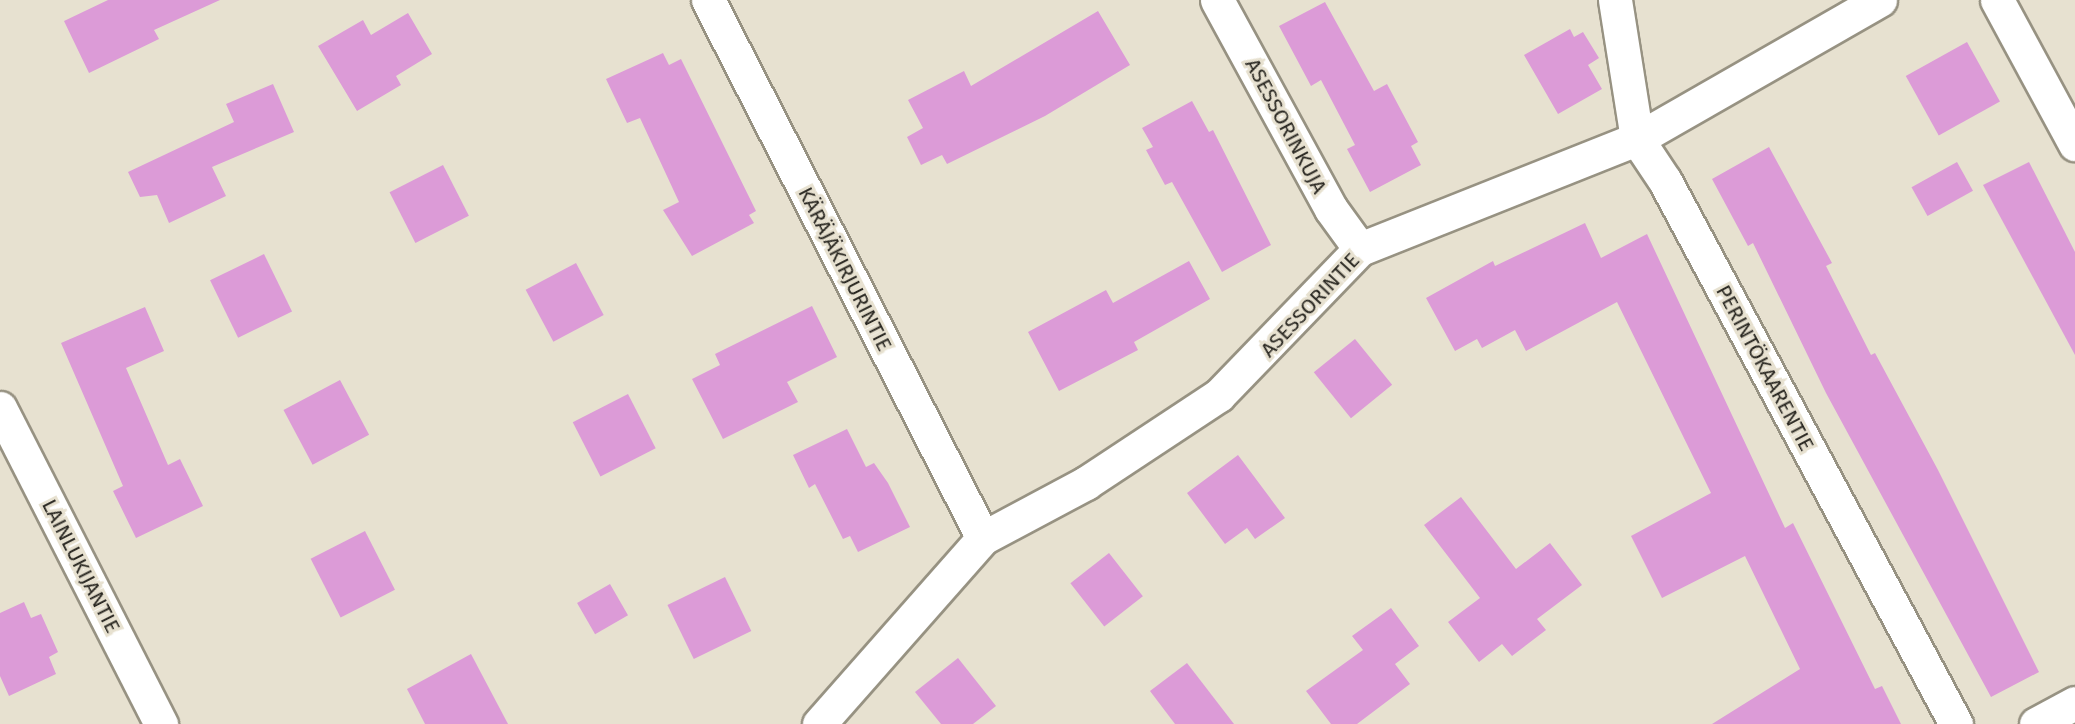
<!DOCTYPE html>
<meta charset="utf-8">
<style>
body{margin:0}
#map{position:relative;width:2075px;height:724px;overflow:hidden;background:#e7e1d0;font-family:"Fira Sans",sans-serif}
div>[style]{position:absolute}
.building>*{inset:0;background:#dc9bd7;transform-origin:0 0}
.roads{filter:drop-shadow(2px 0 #979282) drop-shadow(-2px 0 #979282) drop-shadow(0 2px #979282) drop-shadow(0 -2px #979282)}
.street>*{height:33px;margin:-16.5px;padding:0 16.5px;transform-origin:16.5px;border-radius:16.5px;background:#fff}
span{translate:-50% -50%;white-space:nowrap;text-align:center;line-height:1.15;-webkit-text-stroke:6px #e7e1d0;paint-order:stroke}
.street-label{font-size:21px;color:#282620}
</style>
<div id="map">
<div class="building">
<div style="clip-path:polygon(108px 0,220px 0,154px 30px,159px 39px,89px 73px,64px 21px)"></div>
<div style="clip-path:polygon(1325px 2px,1374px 91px,1387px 84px,1418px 142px,1411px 146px,1421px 165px,1370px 192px,1347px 149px,1355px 145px,1321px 80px,1311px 86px,1279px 26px)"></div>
<div style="clip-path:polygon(1098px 11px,1130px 65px,1045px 116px,947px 164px,942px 155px,921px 165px,907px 137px,923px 128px,908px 100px,964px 71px,971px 86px)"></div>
<div style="clip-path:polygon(408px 13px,432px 54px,396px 76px,401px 85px,357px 111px,318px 46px,363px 20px,371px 35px)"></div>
<div style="clip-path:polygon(1570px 29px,1574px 37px,1583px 32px,1599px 58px,1588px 65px,1602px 89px,1558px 114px,1524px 55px)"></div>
<div style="left:1967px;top:42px;width:68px;height:70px;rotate:61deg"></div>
<div style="clip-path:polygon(663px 53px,669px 65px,681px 59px,756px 211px,749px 215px,754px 223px,692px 256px,663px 210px,679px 202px,640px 118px,627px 123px,606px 79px)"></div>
<div style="clip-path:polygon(273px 84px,294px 132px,212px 167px,226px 196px,169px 223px,157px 195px,140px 197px,128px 172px,234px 122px,226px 104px)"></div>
<div style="clip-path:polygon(1192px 101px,1209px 132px,1213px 130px,1271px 245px,1222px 272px,1172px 182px,1165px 185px,1146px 150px,1153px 147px,1142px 128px)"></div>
<div style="clip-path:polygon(1769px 147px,1832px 263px,1826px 266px,1871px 355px,1875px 353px,1938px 470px,2039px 672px,1991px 697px,1826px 393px,1753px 243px,1748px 246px,1712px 179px)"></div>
<div style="left:1957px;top:162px;width:33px;height:52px;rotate:61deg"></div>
<div style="clip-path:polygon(2029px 162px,2075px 252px,2075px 355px,1983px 185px)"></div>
<div style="left:443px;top:165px;width:57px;height:60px;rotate:63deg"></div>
<div style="clip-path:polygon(1585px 223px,1601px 258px,1647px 234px,1785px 528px,1793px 523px,1875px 689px,1882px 686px,1901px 724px,1712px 724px,1800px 669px,1745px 556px,1662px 598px,1631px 536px,1711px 493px,1617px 302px,1526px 351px,1515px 330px,1482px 348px,1477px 339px,1455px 351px,1426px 298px,1493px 261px,1495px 266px)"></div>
<div style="left:264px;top:254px;width:64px;height:60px;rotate:64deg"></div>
<div style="clip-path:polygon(1189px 261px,1210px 299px,1134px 342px,1138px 350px,1059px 391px,1028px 332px,1106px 290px,1113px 303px)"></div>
<div style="left:576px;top:263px;width:59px;height:57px;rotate:62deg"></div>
<div style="clip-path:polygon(812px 306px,837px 357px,787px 382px,798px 402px,723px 439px,692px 379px,720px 365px,715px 354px)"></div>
<div style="clip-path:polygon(145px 307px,164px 351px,126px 368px,168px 465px,180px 459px,203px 506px,136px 538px,113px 491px,123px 486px,61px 343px)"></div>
<div style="left:1355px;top:339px;width:59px;height:53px;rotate:51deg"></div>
<div style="left:340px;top:380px;width:62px;height:64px;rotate:62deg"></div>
<div style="left:628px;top:394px;width:61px;height:62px;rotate:63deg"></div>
<div style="clip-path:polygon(847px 429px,866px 467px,874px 463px,888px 483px,910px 527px,858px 552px,850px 536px,843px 539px,815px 484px,809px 488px,793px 455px)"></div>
<div style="clip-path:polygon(1238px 455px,1285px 518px,1255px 539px,1247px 528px,1225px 544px,1187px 493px)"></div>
<div style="clip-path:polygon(1461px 497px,1516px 569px,1550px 543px,1582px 585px,1537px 619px,1546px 630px,1512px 656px,1502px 644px,1479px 662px,1448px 622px,1480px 598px,1424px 525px)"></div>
<div style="left:365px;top:531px;width:66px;height:61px;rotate:63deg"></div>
<div style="left:1109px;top:553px;width:55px;height:49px;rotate:52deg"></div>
<div style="left:725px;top:577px;width:60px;height:64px;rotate:64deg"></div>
<div style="left:610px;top:584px;width:36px;height:38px;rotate:60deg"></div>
<div style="clip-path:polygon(24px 602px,31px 618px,41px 614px,58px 652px,49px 657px,56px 674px,9px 696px,0 676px,0 613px)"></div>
<div style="clip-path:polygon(1391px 608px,1419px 646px,1395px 664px,1410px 684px,1357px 724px,1331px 724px,1306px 691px,1363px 650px,1352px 636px)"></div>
<div style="clip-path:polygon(471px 654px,508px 724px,425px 724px,407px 689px)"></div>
<div style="clip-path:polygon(958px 658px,996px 706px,973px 724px,941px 724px,915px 692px)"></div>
<div style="clip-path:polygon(1187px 663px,1234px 724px,1175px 724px,1150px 691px)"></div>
</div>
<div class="roads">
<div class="street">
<div style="left:708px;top:0;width:604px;rotate:62.93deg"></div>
<div style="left:1217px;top:0;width:238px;rotate:61.4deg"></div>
<div style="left:1331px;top:209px;width:49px;rotate:54.1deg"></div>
<div style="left:1615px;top:0;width:141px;rotate:81deg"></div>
<div style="left:1637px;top:139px;width:50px;rotate:56.3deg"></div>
<div style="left:1665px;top:181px;width:616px;rotate:61.81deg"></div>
<div style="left:1997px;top:0;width:164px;rotate:61.6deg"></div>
<div style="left:0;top:408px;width:355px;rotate:63deg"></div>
<div style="left:819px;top:724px;width:248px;rotate:-48.6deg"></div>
<div style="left:983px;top:538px;width:117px;rotate:-28.1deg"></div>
<div style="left:1086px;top:483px;width:159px;rotate:-33.5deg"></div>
<div style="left:1219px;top:395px;width:203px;rotate:-46deg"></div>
<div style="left:1360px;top:249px;width:298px;rotate:-21.7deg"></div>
<div style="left:1637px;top:139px;width:280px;rotate:-29.8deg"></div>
<div style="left:2036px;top:724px;width:44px;rotate:-28.3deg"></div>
</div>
</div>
<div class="street-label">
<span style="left:1286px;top:126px;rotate:62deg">ASESSORINKUJA</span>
<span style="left:845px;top:269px;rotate:63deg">KÄRÄJÄKIRJURINTIE</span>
<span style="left:1310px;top:305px;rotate:-47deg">ASESSORINTIE</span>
<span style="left:1765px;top:368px;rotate:62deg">PERINTÖKAARENTIE</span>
<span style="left:81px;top:566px;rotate:63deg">LAINLUKIJANTIE</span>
</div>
</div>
